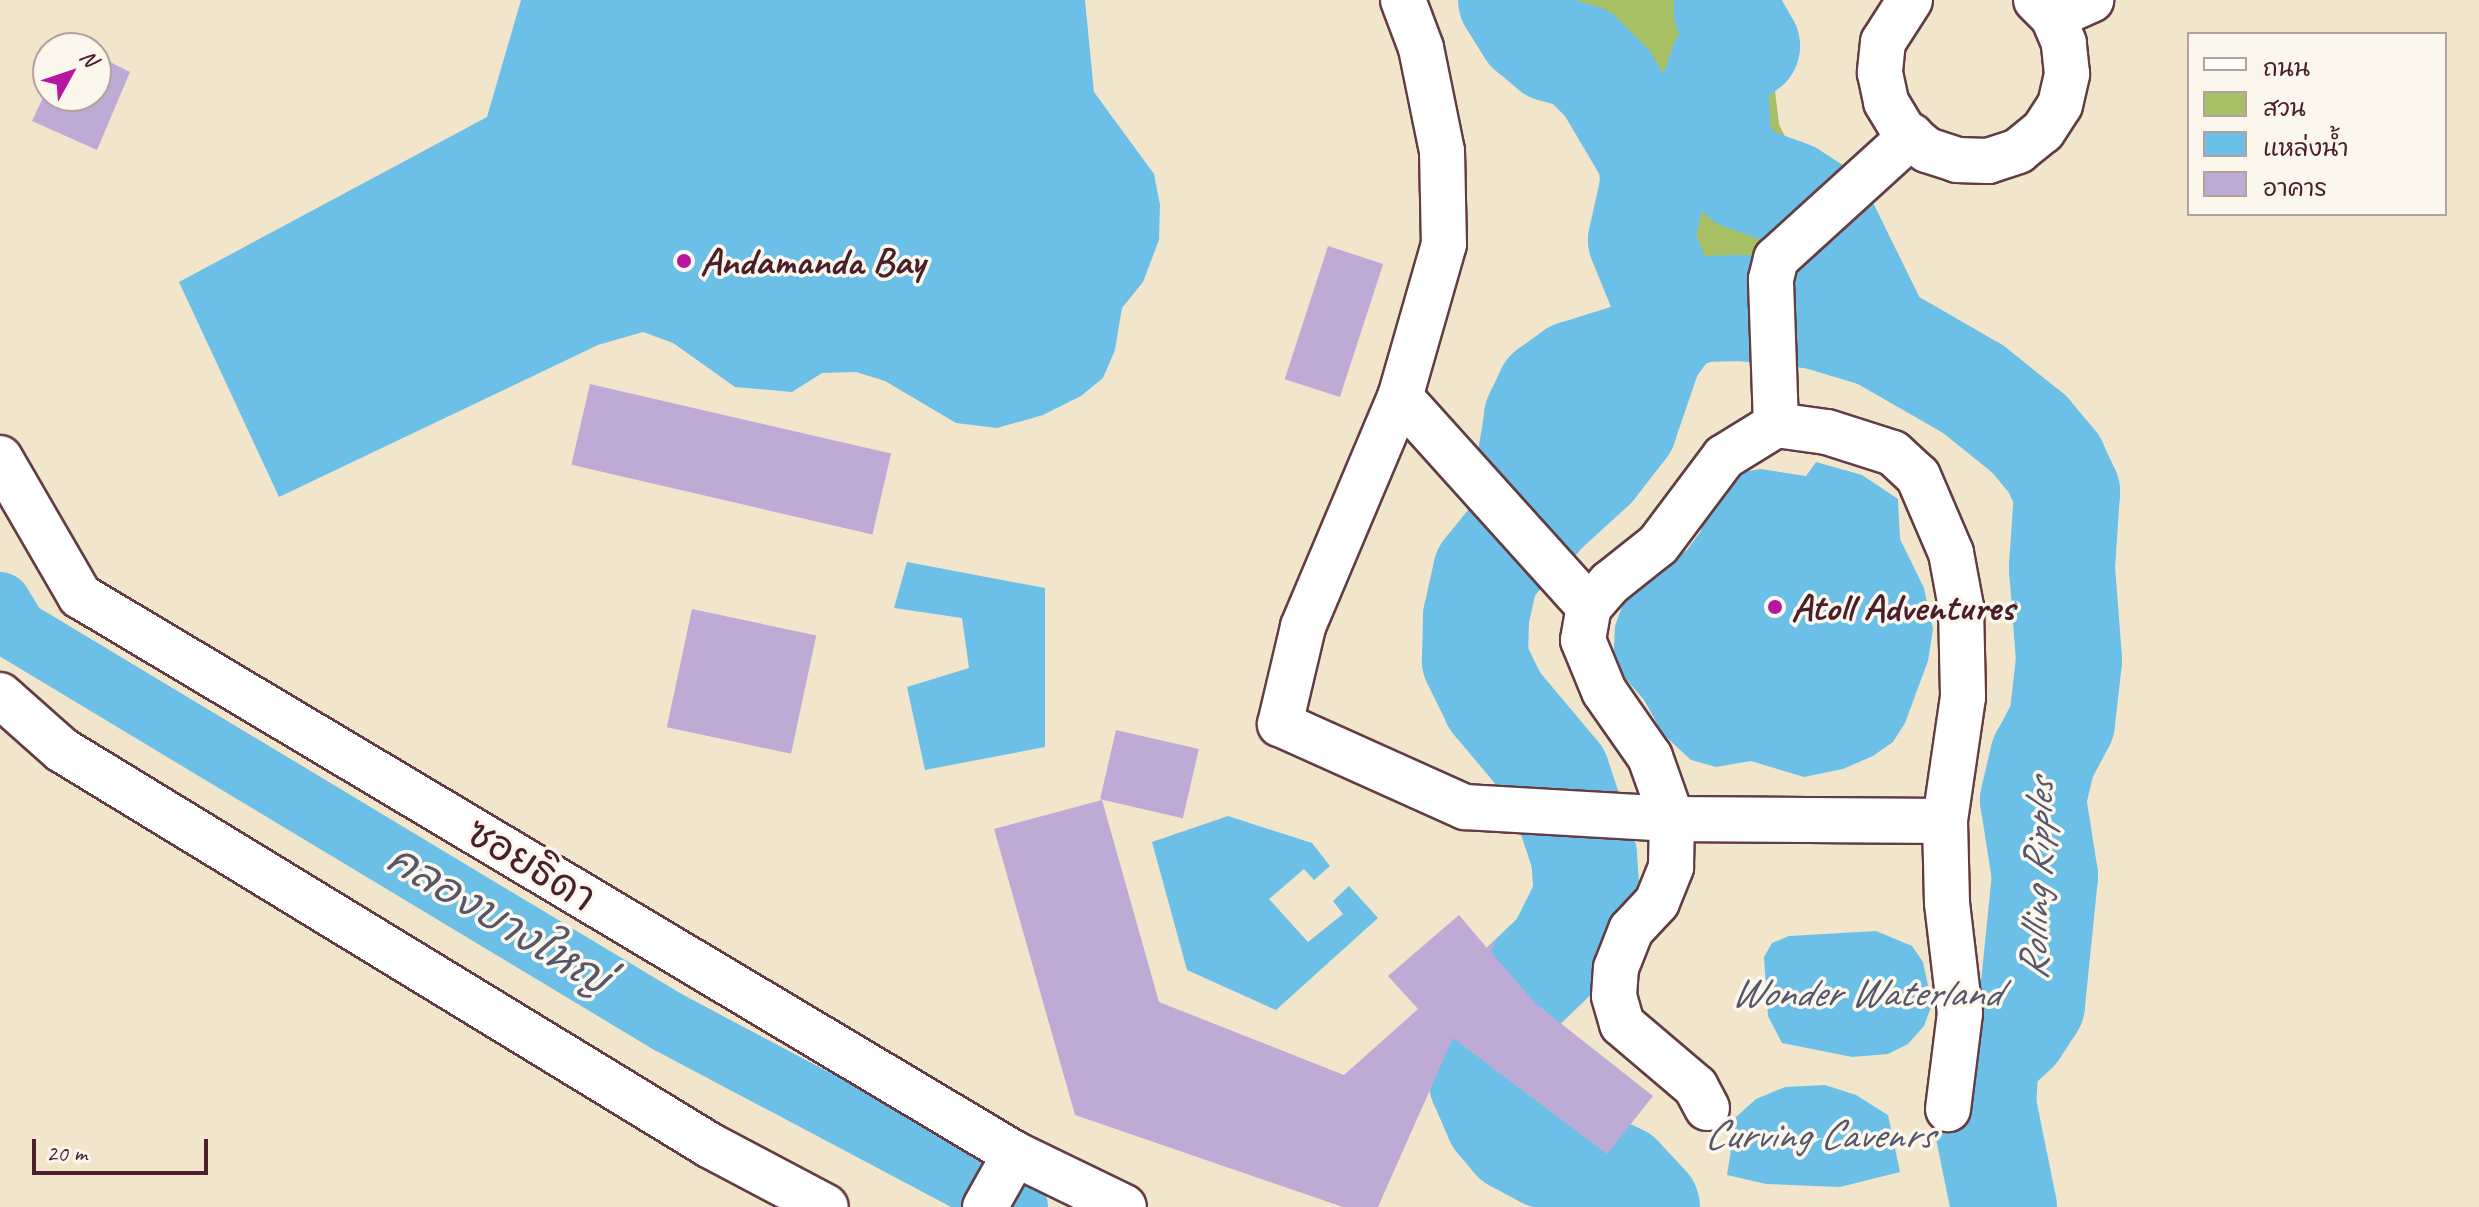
<!DOCTYPE html>
<meta charset="utf-8">
<style>
body{margin:0}
#map{position:relative;width:2479px;height:1207px;overflow:hidden;background:#f1e6cb;font-family:Caveat,"Playpen Sans Thai",sans-serif}
div>[style]{position:absolute}
.green>*{inset:0;background:#a7c065}
.water>*{inset:0;background:#6cc0e8}
.canal>*{height:62px;margin:-31px;padding:0 31px;transform-origin:31px;border-radius:31px;background:#6cc0e8}
.river>*{height:106px;margin:-53px;padding:0 53px;transform-origin:53px;border-radius:53px;background:#6cc0e8}
.building>*{inset:0;background:#beabd5;transform-origin:0 0}
.roads{filter:drop-shadow(2px 0 #633d43) drop-shadow(-2px 0 #633d43) drop-shadow(0 2px #633d43) drop-shadow(0 -2px #633d43)}
.minor>*{height:44px;margin:-22px;padding:0 22px;transform-origin:22px;border-radius:22px;background:#fff}
.dots>*{width:22px;height:22px;translate:-50% -50%;box-sizing:border-box;border:4px solid #fbf7ec;border-radius:50%}
span{translate:-50% -50%;white-space:nowrap;text-align:center;line-height:1.15;-webkit-text-stroke:7px #fbf7ec;paint-order:stroke}
.poi-label{font-size:40px;color:#4a1f2b;font-weight:700}
.left{translate:0 -50%;text-align:left}
.street-label{font-size:40px;color:#4a1f2b}
.water-label{font-size:42px;color:#56576d;font-style:italic}
.legend{position:absolute;left:2187px;top:32px;width:260px;height:184px;box-sizing:border-box;background:#fbf7ec;border:2px solid #b4a19f;margin:0;padding:10px 14px;list-style:none;font-size:24px;color:#4a1f2b}
.legend li{display:flex;align-items:center;gap:16px;height:40px}
.legend b{width:40px;border:2px solid #b4a19f}
.north{position:absolute;left:32px;top:32px;width:80px;height:80px;box-sizing:border-box;background:#fbf7ec;border:2px solid #b4a19f;border-radius:50%;rotate:50deg;font-size:22px;font-weight:700;line-height:32px;text-align:center;color:#4a1f2b}
.north::after{content:'';display:block;margin:auto;width:28px;height:36px;background:#b5179e;clip-path:polygon(50% 0,100% 100%,50% 72%,0 100%)}
.scale{position:absolute;left:32px;top:1139px;width:176px;height:36px;box-sizing:border-box;border:4px solid #4a1f2b;border-top:0;padding-left:10px;font-size:24px;line-height:28px;white-space:nowrap;color:#4a1f2b;-webkit-text-stroke:6px #fbf7ec;paint-order:stroke}
</style>
<div id="map">
<div class="green">
<div style="clip-path:polygon(1472px 0,1776px 0,1747px 46px,1773px 74px,1779px 124px,1879px 335px,1816px 316px,1742px 308px,1702px 309px,1673px 319px,1641px 240px,1653px 186px,1652px 159px,1626px 122px,1583px 110px,1543px 88px,1511px 60px)"></div>
</div>
<div class="water">
<div style="clip-path:polygon(521px 0,1085px 0,1094px 92px,1154px 174px,1160px 205px,1159px 240px,1143px 282px,1122px 308px,1115px 350px,1103px 378px,1081px 396px,1043px 415px,997px 428px,956px 423px,885px 381px,856px 372px,822px 373px,792px 392px,735px 387px,673px 343px,643px 332px,598px 345px,279px 497px,179px 282px,487px 117px)"></div>
<div style="clip-path:polygon(1816px 462px,1862px 475px,1898px 499px,1900px 539px,1924px 588px,1933px 629px,1928px 661px,1905px 723px,1893px 742px,1873px 756px,1843px 769px,1804px 777px,1751px 761px,1716px 767px,1691px 760px,1663px 734px,1644px 700px,1613px 664px,1615px 626px,1629px 587px,1687px 550px,1701px 531px,1704px 498px,1722px 475px,1761px 469px,1806px 476px)"></div>
<div style="clip-path:polygon(907px 562px,1045px 588px,1045px 747px,925px 770px,907px 687px,969px 668px,962px 618px,894px 608px)"></div>
<div style="clip-path:polygon(1228px 816px,1312px 843px,1330px 866px,1314px 880px,1304px 869px,1269px 899px,1308px 942px,1343px 914px,1333px 901px,1349px 886px,1378px 918px,1276px 1010px,1187px 970px,1152px 842px)"></div>
<div style="clip-path:polygon(1876px 931px,1912px 946px,1923px 962px,1932px 1004px,1924px 1026px,1908px 1044px,1888px 1054px,1852px 1057px,1782px 1043px,1768px 1016px,1764px 957px,1772px 943px,1789px 936px)"></div>
<div style="clip-path:polygon(1825px 1085px,1856px 1095px,1888px 1115px,1900px 1172px,1840px 1187px,1766px 1184px,1727px 1175px,1736px 1117px,1756px 1099px,1785px 1087px)"></div>
</div>
<div class="canal">
<div style="left:0;top:603px;width:31px;rotate:59deg"></div>
<div style="left:16px;top:630px;width:761px;rotate:31.02deg"></div>
<div style="left:668px;top:1022px;width:395px;rotate:27.9deg"></div>
</div>
<div class="river">
<div style="left:1511px;top:0;width:36px;rotate:58deg"></div>
<div style="left:1530px;top:30px;width:30px;rotate:40deg"></div>
<div style="left:1553px;top:49px;width:29px;rotate:16deg"></div>
<div style="left:1581px;top:57px;width:37px;rotate:45deg"></div>
<div style="left:1607px;top:83px;width:88px;rotate:59.4deg"></div>
<div style="left:1652px;top:159px;width:27px;rotate:88deg"></div>
<div style="left:1653px;top:186px;width:55px;rotate:102.5deg"></div>
<div style="left:1641px;top:240px;width:85px;rotate:67.9deg"></div>
<div style="left:1727px;top:0;width:11px;rotate:90deg"></div>
<div style="left:1727px;top:11px;width:40px;rotate:60.3deg"></div>
<div style="left:1747px;top:46px;width:30px;rotate:143deg"></div>
<div style="left:1723px;top:64px;width:24px;rotate:109deg"></div>
<div style="left:1715px;top:87px;width:62px;rotate:86.3deg"></div>
<div style="left:1719px;top:149px;width:37px;rotate:49deg"></div>
<div style="left:1743px;top:177px;width:50px;rotate:19.9deg"></div>
<div style="left:1790px;top:194px;width:35px;rotate:33deg"></div>
<div style="left:1819px;top:213px;width:136px;rotate:63.8deg"></div>
<div style="left:1537px;top:519px;width:69px;rotate:-94.1deg"></div>
<div style="left:1532px;top:450px;width:33px;rotate:-81deg"></div>
<div style="left:1537px;top:417px;width:28px;rotate:-64deg"></div>
<div style="left:1549px;top:392px;width:31px;rotate:-36deg"></div>
<div style="left:1574px;top:374px;width:80px;rotate:-17.5deg"></div>
<div style="left:1647px;top:1207px;width:40px;rotate:-133deg"></div>
<div style="left:1620px;top:1178px;width:46px;rotate:-154deg"></div>
<div style="left:1579px;top:1158px;width:34px;rotate:-175deg"></div>
<div style="left:1545px;top:1155px;width:34px;rotate:-152deg"></div>
<div style="left:1515px;top:1139px;width:26px;rotate:-130deg"></div>
<div style="left:1498px;top:1119px;width:40px;rotate:-113.4deg"></div>
<div style="left:1482px;top:1082px;width:31px;rotate:-99deg"></div>
<div style="left:1477px;top:1051px;width:32px;rotate:-72deg"></div>
<div style="left:1487px;top:1021px;width:101px;rotate:-43.8deg"></div>
<div style="left:1560px;top:951px;width:60px;rotate:-63.4deg"></div>
<div style="left:1587px;top:897px;width:41px;rotate:-94.2deg"></div>
<div style="left:1584px;top:856px;width:85px;rotate:-108.4deg"></div>
<div style="left:1557px;top:775px;width:97px;rotate:-130deg"></div>
<div style="left:1495px;top:701px;width:46px;rotate:-116deg"></div>
<div style="left:1475px;top:660px;width:43px;rotate:-88.7deg"></div>
<div style="left:1476px;top:617px;width:46px;rotate:-77.5deg"></div>
<div style="left:1486px;top:572px;width:40px;rotate:-51deg"></div>
<div style="left:1511px;top:541px;width:111px;rotate:-42.4deg"></div>
<div style="left:1593px;top:466px;width:51px;rotate:-52.2deg"></div>
<div style="left:1624px;top:426px;width:80px;rotate:-71.1deg"></div>
<div style="left:1650px;top:350px;width:39px;rotate:-53deg"></div>
<div style="left:1673px;top:319px;width:31px;rotate:-19deg"></div>
<div style="left:1702px;top:309px;width:40px;rotate:-1.4deg"></div>
<div style="left:1742px;top:308px;width:74px;rotate:6.2deg"></div>
<div style="left:1816px;top:316px;width:66px;rotate:16.8deg"></div>
<div style="left:1879px;top:335px;width:108px;rotate:29.9deg"></div>
<div style="left:1973px;top:389px;width:72px;rotate:38.8deg"></div>
<div style="left:2029px;top:434px;width:39px;rotate:50deg"></div>
<div style="left:2054px;top:464px;width:31px;rotate:65deg"></div>
<div style="left:2067px;top:492px;width:76px;rotate:93.8deg"></div>
<div style="left:2062px;top:568px;width:92px;rotate:85.6deg"></div>
<div style="left:2069px;top:660px;width:62px;rotate:96.4deg"></div>
<div style="left:2062px;top:722px;width:40px;rotate:118deg"></div>
<div style="left:2043px;top:757px;width:44px;rotate:103.1deg"></div>
<div style="left:2033px;top:800px;width:77px;rotate:81deg"></div>
<div style="left:2045px;top:876px;width:129px;rotate:95.8deg"></div>
<div style="left:2032px;top:1004px;width:31px;rotate:123deg"></div>
<div style="left:2015px;top:1030px;width:33px;rotate:137deg"></div>
<div style="left:1991px;top:1052px;width:20px;rotate:108deg"></div>
<div style="left:1985px;top:1071px;width:33px;rotate:93deg"></div>
<div style="left:1983px;top:1104px;width:105px;rotate:78.5deg"></div>
</div>
<div class="building">
<div style="clip-path:polygon(96px 55px,130px 72px,97px 150px,32px 121px,48px 87px,48px 96px,96px 96px)"></div>
<div style="left:1328px;top:246px;width:58px;height:140px;rotate:18deg"></div>
<div style="left:590px;top:384px;width:309px;height:83px;rotate:13deg"></div>
<div style="left:692px;top:609px;width:127px;height:121px;rotate:12deg"></div>
<div style="left:1116px;top:730px;width:85px;height:71px;rotate:13deg"></div>
<div style="clip-path:polygon(1102px 800px,1159px 1002px,1344px 1075px,1418px 1009px,1388px 976px,1459px 915px,1487px 948px,1497px 939px,1491px 952px,1535px 1003px,1653px 1096px,1607px 1154px,1453px 1038px,1378px 1207px,1343px 1207px,1075px 1115px,994px 829px)"></div>
</div>
<div class="roads">
<div class="minor">
<div style="left:1403px;top:0;width:51px;rotate:69.4deg"></div>
<div style="left:1421px;top:48px;width:105px;rotate:78.5deg"></div>
<div style="left:1442px;top:151px;width:93px;rotate:88.8deg"></div>
<div style="left:1444px;top:244px;width:159px;rotate:106deg"></div>
<div style="left:1400px;top:397px;width:250px;rotate:112.9deg"></div>
<div style="left:1303px;top:627px;width:100px;rotate:103.3deg"></div>
<div style="left:1280px;top:724px;width:203px;rotate:24.2deg"></div>
<div style="left:1465px;top:807px;width:207px;rotate:3.3deg"></div>
<div style="left:1672px;top:819px;width:273px;rotate:0.4deg"></div>
<div style="left:1910px;top:0;width:50px;rotate:122.7deg"></div>
<div style="left:1883px;top:42px;width:31px;rotate:96deg"></div>
<div style="left:1880px;top:73px;width:30px;rotate:78deg"></div>
<div style="left:1886px;top:102px;width:33px;rotate:59deg"></div>
<div style="left:1903px;top:130px;width:31px;rotate:40deg"></div>
<div style="left:1927px;top:150px;width:32px;rotate:18deg"></div>
<div style="left:1957px;top:160px;width:31px;rotate:2deg"></div>
<div style="left:1988px;top:161px;width:32px;rotate:-18deg"></div>
<div style="left:2018px;top:151px;width:32px;rotate:-39deg"></div>
<div style="left:2043px;top:131px;width:31px;rotate:-57deg"></div>
<div style="left:2060px;top:105px;width:32px;rotate:-77deg"></div>
<div style="left:2067px;top:74px;width:31px;rotate:-96deg"></div>
<div style="left:2064px;top:43px;width:28px;rotate:-113deg"></div>
<div style="left:2053px;top:17px;width:24px;rotate:-135deg"></div>
<div style="left:2053px;top:17px;width:42px;rotate:-24.1deg"></div>
<div style="left:1400px;top:397px;width:283px;rotate:48deg"></div>
<div style="left:1776px;top:425px;width:146px;rotate:-92deg"></div>
<div style="left:1771px;top:279px;width:21px;rotate:-76deg"></div>
<div style="left:1776px;top:259px;width:183px;rotate:-42.3deg"></div>
<div style="left:0;top:458px;width:160px;rotate:59.9deg"></div>
<div style="left:80px;top:596px;width:1089px;rotate:30.83deg"></div>
<div style="left:1015px;top:1154px;width:121px;rotate:25.9deg"></div>
<div style="left:0;top:695px;width:83px;rotate:41.6deg"></div>
<div style="left:62px;top:750px;width:758px;rotate:31.4deg"></div>
<div style="left:709px;top:1145px;width:132px;rotate:27.9deg"></div>
<div style="left:1707px;top:1108px;width:24px;rotate:-118deg"></div>
<div style="left:1696px;top:1087px;width:97px;rotate:-139.6deg"></div>
<div style="left:1622px;top:1024px;width:29px;rotate:-106deg"></div>
<div style="left:1614px;top:996px;width:28px;rotate:-86deg"></div>
<div style="left:1616px;top:968px;width:41px;rotate:-68.5deg"></div>
<div style="left:1631px;top:930px;width:38px;rotate:-47deg"></div>
<div style="left:1657px;top:902px;width:38px;rotate:-68deg"></div>
<div style="left:1671px;top:867px;width:48px;rotate:-88.8deg"></div>
<div style="left:1672px;top:819px;width:66px;rotate:-109.5deg"></div>
<div style="left:1650px;top:757px;width:80px;rotate:-124.9deg"></div>
<div style="left:1604px;top:691px;width:55px;rotate:-112.4deg"></div>
<div style="left:1583px;top:640px;width:34px;rotate:-80deg"></div>
<div style="left:1589px;top:607px;width:32px;rotate:-49deg"></div>
<div style="left:1610px;top:583px;width:61px;rotate:-38.4deg"></div>
<div style="left:1658px;top:545px;width:110px;rotate:-53.1deg"></div>
<div style="left:1724px;top:457px;width:61px;rotate:-31.6deg"></div>
<div style="left:1776px;top:425px;width:51px;rotate:7.8deg"></div>
<div style="left:1827px;top:432px;width:69px;rotate:17.7deg"></div>
<div style="left:1893px;top:453px;width:34px;rotate:43deg"></div>
<div style="left:1918px;top:476px;width:84px;rotate:66.8deg"></div>
<div style="left:1951px;top:553px;width:55px;rotate:79.5deg"></div>
<div style="left:1961px;top:607px;width:90px;rotate:88.7deg"></div>
<div style="left:1963px;top:697px;width:125px;rotate:98.3deg"></div>
<div style="left:1945px;top:821px;width:82px;rotate:88.6deg"></div>
<div style="left:1947px;top:903px;width:111px;rotate:83.3deg"></div>
<div style="left:1960px;top:1013px;width:97px;rotate:97.1deg"></div>
<div style="left:985px;top:1207px;width:61px;rotate:-60.5deg"></div>
</div>
</div>
<div class="dots">
<div style="left:684px;top:261px;background:#b5179e"></div>
<div style="left:1775px;top:607px;background:#b5179e"></div>
</div>
<div class="poi-label">
<span class="left" style="left:700px;top:261px">Andamanda Bay</span>
<span class="left" style="left:1791px;top:607px">Atoll Adventures</span>
</div>
<div class="street-label">
<span style="left:531px;top:865px;rotate:31deg">ซอยธิดา</span>
</div>
<div class="water-label">
<span style="left:2037px;top:880px;rotate:-88deg">Rolling Ripples</span>
<span style="left:498px;top:920px;rotate:31deg">คลองบางใหญ่</span>
<span style="left:1865px;top:993px">Wonder Waterland</span>
<span style="left:1818px;top:1135px">Curving Cavenrs</span>
</div>
<ul class="legend">
<li><b style="height:10px;background:#fff"></b>ถนน</li>
<li><b style="height:22px;background:#a7c065"></b>สวน</li>
<li><b style="height:22px;background:#6cc0e8"></b>แหล่งน้ำ</li>
<li><b style="height:22px;background:#beabd5"></b>อาคาร</li>
</ul>
<div class="north">N</div>
<div class="scale">20 m</div>
</div>
